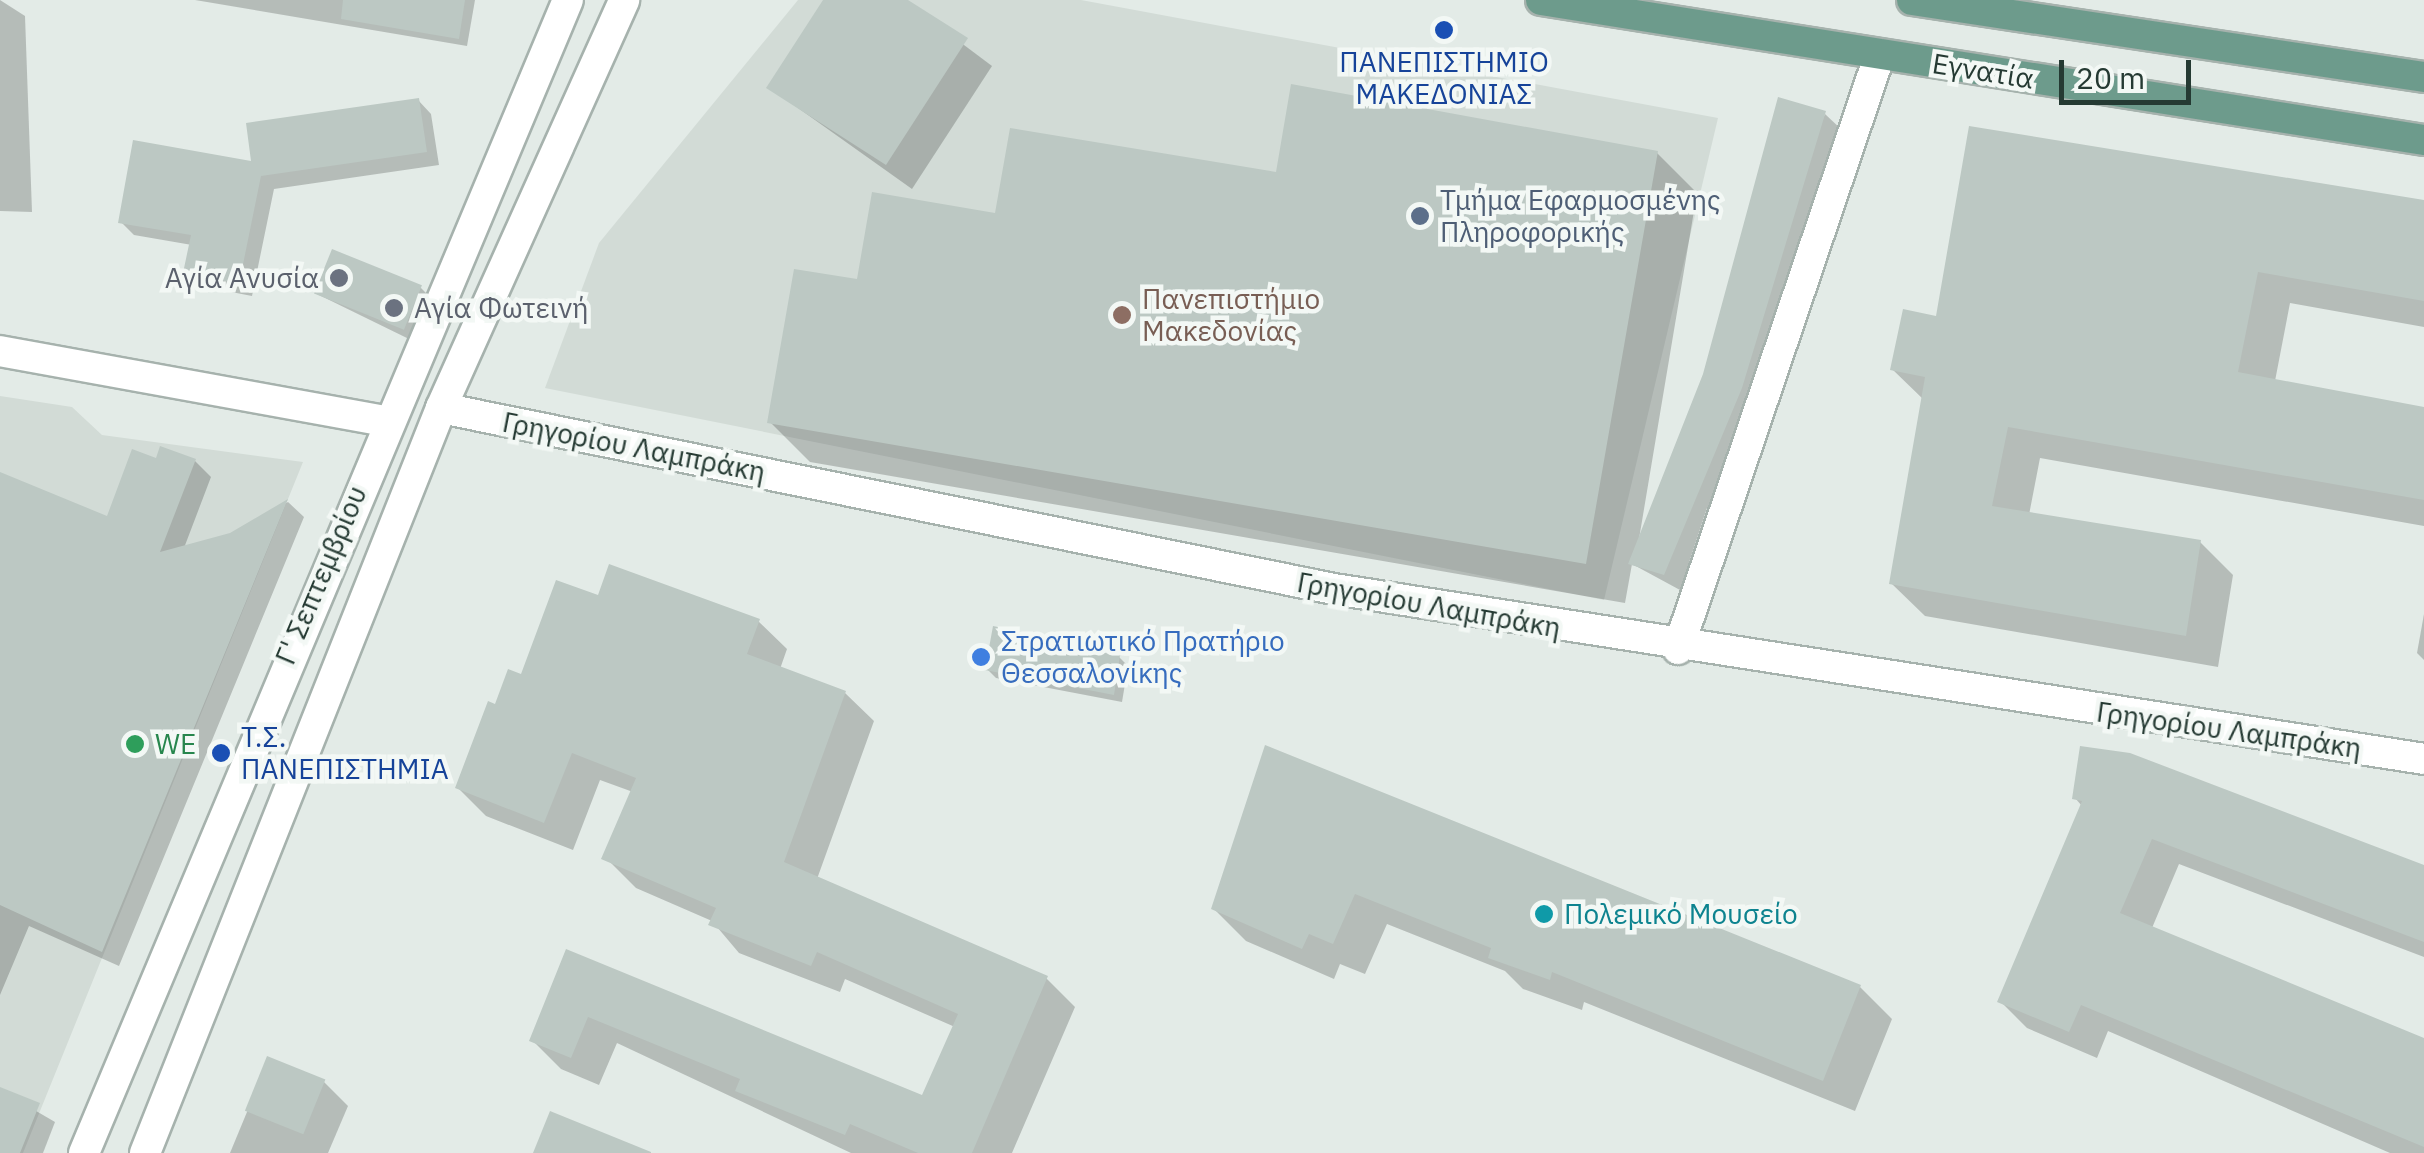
<!DOCTYPE html>
<meta charset="utf-8">
<style>
body{margin:0}
#map{position:relative;width:2424px;height:1153px;overflow:hidden;background:#e3ebe7;font-family:"IBM Plex Sans",sans-serif}
div>[style]{position:absolute}
.built>*{inset:0;background:#d2dbd6}
.shadow>*{inset:0;background:#0003}
.building>*{inset:0;background:#bcc8c3;transform-origin:0 0}
.roads{filter:drop-shadow(2px 0 #a6b2ad) drop-shadow(-2px 0 #a6b2ad) drop-shadow(0 2px #a6b2ad) drop-shadow(0 -2px #a6b2ad)}
.street>*{height:30px;margin:-15px;padding:0 15px;transform-origin:15px;border-radius:15px;background:#fff}
.secondary>*{height:30px;margin:-15px;padding:0 15px;transform-origin:15px;border-radius:15px;background:#fff}
.primary>*{height:30px;margin:-15px;padding:0 15px;transform-origin:15px;border-radius:15px;background:#6d9b8c}
.dots>*{width:28px;height:28px;translate:-50% -50%;box-sizing:border-box;border:5px solid #f3f8f5;border-radius:50%}
span{translate:-50% -50%;white-space:nowrap;text-align:center;line-height:1.15;-webkit-text-stroke:9px #f3f8f5;paint-order:stroke}
.transit-label{font-size:28px;color:#164399}
.left{translate:0 -50%;text-align:left}
.street-label{font-size:28px;color:#253a33}
.service-label{font-size:28px;color:#4e5e75}
.worship-label{font-size:28px;color:#5b616d}
.right{translate:-100% -50%;text-align:right}
.education-label{font-size:28px;color:#785e54}
.shop-label{font-size:28px;color:#366cbe}
.leisure-label{font-size:28px;color:#27864d}
.culture-label{font-size:28px;color:#0d838f}
.scale{position:absolute;left:2059px;top:60px;width:132px;height:45px;box-sizing:border-box;border:5px solid #253a33;border-top:0;padding-left:12px;font-size:30px;line-height:35px;white-space:nowrap;color:#253a33;-webkit-text-stroke:8px #f3f8f5;paint-order:stroke}
</style>
<div id="map">
<div class="built">
<div style="clip-path:polygon(798px 0,1081px 0,1718px 118px,1604px 600px,545px 388px,599px 243px)"></div>
<div style="clip-path:polygon(0 396px,72px 407px,102px 435px,303px 462px,23px 1153px,0 1153px)"></div>
</div>
<div class="shadow">
<div style="clip-path:polygon(0 0,25px 16px,32px 212px,0 211px)"></div>
<div style="clip-path:polygon(195px 0,475px 0,467px 46px)"></div>
<div style="clip-path:polygon(826px 0,904px 0,992px 66px,912px 189px,770px 88px)"></div>
<div style="clip-path:polygon(418px 100px,431px 114px,439px 165px,274px 189px,252px 296px,200px 286px,186px 272px,192px 245px,134px 235px,121px 222px)"></div>
<div style="clip-path:polygon(1825px 114px,1842px 130px,1716px 511px,1707px 508px,1680px 590px,1632px 564px,1625px 603px,810px 462px,770px 422px,859px 282px,997px 216px,1278px 175px,1657px 153px,1697px 193px,1638px 545px)"></div>
<div style="clip-path:polygon(2424px 206px,2424px 327px,2290px 303px,2275px 381px,2424px 409px,2424px 526px,2040px 458px,2029px 515px,2200px 542px,2233px 575px,2218px 667px,1925px 616px,1892px 584px,1924px 400px,1893px 370px,1938px 319px)"></div>
<div style="clip-path:polygon(421px 288px,429px 296px,411px 340px,317px 294px)"></div>
<div style="clip-path:polygon(157px 461px,195px 461px,211px 477px,184px 548px,231px 535px,288px 502px,304px 517px,119px 966px,29px 926px,0 995px,0 475px,108px 520px)"></div>
<div style="clip-path:polygon(599px 598px,758px 621px,787px 649px,780px 669px,845px 693px,874px 721px,817px 879px,1046px 978px,1075px 1007px,1012px 1153px,851px 1153px,617px 1043px,599px 1085px,561px 1069px,532px 1040px,568px 953px,923px 1099px,955px 1027px,845px 979px,840px 992px,739px 953px,712px 921px,636px 888px,607px 859px,633px 792px,600px 780px,573px 850px,486px 816px,458px 788px,497px 708px)"></div>
<div style="clip-path:polygon(2424px 614px,2424px 660px,2417px 653px)"></div>
<div style="clip-path:polygon(1025px 635px,1119px 657px,1128px 666px,1122px 702px,996px 678px,987px 669px)"></div>
<div style="clip-path:polygon(1267px 749px,1860px 987px,1892px 1019px,1855px 1111px,1584px 1002px,1582px 1010px,1523px 989px,1505px 971px,1387px 924px,1365px 974px,1340px 964px,1334px 979px,1246px 941px,1214px 909px)"></div>
<div style="clip-path:polygon(2075px 798px,2424px 868px,2424px 957px,2179px 864px,2152px 928px,2424px 1041px,2424px 1153px,2390px 1153px,2108px 1031px,2097px 1058px,2027px 1028px,2000px 1001px,2082px 806px)"></div>
<div style="clip-path:polygon(269px 1059px,324px 1082px,348px 1106px,328px 1153px,230px 1153px)"></div>
<div style="clip-path:polygon(0 1090px,55px 1122px,43px 1153px,0 1153px)"></div>
</div>
<div class="building">
<div style="clip-path:polygon(343px 0,465px 0,459px 39px,341px 19px)"></div>
<div style="clip-path:polygon(823px 0,908px 0,968px 38px,886px 165px,766px 88px)"></div>
<div style="clip-path:polygon(1291px 84px,1658px 151px,1586px 564px,767px 423px,794px 269px,857px 279px,872px 192px,995px 213px,1010px 128px,1276px 172px)"></div>
<div style="clip-path:polygon(1778px 97px,1826px 111px,1742px 388px,1664px 575px,1628px 564px,1703px 374px)"></div>
<div style="clip-path:polygon(419px 98px,427px 152px,261px 176px,239px 284px,183px 273px,191px 235px,118px 223px,133px 140px,251px 161px,246px 123px)"></div>
<div style="clip-path:polygon(1969px 126px,2424px 200px,2424px 301px,2258px 272px,2238px 372px,2424px 407px,2424px 500px,2008px 427px,1992px 506px,2201px 540px,2186px 636px,1889px 584px,1925px 377px,1890px 370px,1903px 309px,1936px 316px)"></div>
<div style="left:332px;top:249px;width:97px;height:48px;rotate:22deg"></div>
<div style="clip-path:polygon(160px 446px,196px 459px,160px 552px,230px 533px,288px 499px,102px 952px,0 905px,0 472px,107px 516px,132px 449px,156px 458px)"></div>
<div style="clip-path:polygon(609px 564px,760px 619px,747px 654px,846px 691px,784px 862px,1048px 976px,972px 1153px,918px 1153px,850px 1124px,845px 1135px,735px 1091px,740px 1079px,588px 1017px,571px 1058px,529px 1041px,566px 949px,922px 1095px,958px 1014px,817px 952px,811px 966px,708px 925px,716px 908px,601px 859px,636px 778px,572px 753px,544px 823px,455px 788px,488px 701px,495px 704px,508px 669px,521px 674px,556px 580px,598px 595px)"></div>
<div style="clip-path:polygon(993px 626px,1027px 633px,1025px 642px,1120px 655px,1114px 695px,985px 670px)"></div>
<div style="clip-path:polygon(1265px 745px,1861px 985px,1823px 1081px,1552px 972px,1550px 980px,1488px 958px,1491px 948px,1355px 894px,1333px 944px,1309px 934px,1302px 949px,1211px 909px)"></div>
<div style="clip-path:polygon(2080px 746px,2130px 753px,2424px 865px,2424px 942px,2152px 839px,2120px 913px,2424px 1038px,2424px 1147px,2081px 1005px,2069px 1032px,1997px 1002px,2082px 801px,2072px 799px)"></div>
<div style="left:267px;top:1056px;width:63px;height:59px;rotate:22deg"></div>
<div style="clip-path:polygon(0 1087px,40px 1103px,20px 1153px,0 1153px)"></div>
<div style="clip-path:polygon(550px 1111px,651px 1152px,651px 1153px,533px 1153px)"></div>
</div>
<div class="roads">
<div class="street">
<div style="left:0;top:351px;width:393px;rotate:10.3deg"></div>
<div style="left:441px;top:408px;width:911px;rotate:11.46deg"></div>
<div style="left:1334px;top:589px;width:1103px;rotate:8.86deg"></div>
<div style="left:1678px;top:649px;width:628px;rotate:-71.25deg"></div>
</div>
<div class="secondary">
<div style="left:84px;top:1153px;width:1250px;rotate:-67.23deg"></div>
<div style="left:145px;top:1153px;width:802px;rotate:-68.33deg"></div>
<div style="left:441px;top:408px;width:447px;rotate:-65.8deg"></div>
</div>
<div class="primary">
<div style="left:1541px;top:0;width:894px;rotate:9.01deg"></div>
<div style="left:1912px;top:0;width:518px;rotate:8.55deg"></div>
</div>
</div>
<div class="dots">
<div style="left:1444px;top:30px;background:#1a4fb4"></div>
<div style="left:1420px;top:216px;background:#5c6f8a"></div>
<div style="left:339px;top:278px;background:#6b7280"></div>
<div style="left:394px;top:308px;background:#6b7280"></div>
<div style="left:1122px;top:315px;background:#8d6e63"></div>
<div style="left:981px;top:657px;background:#3f7fe0"></div>
<div style="left:135px;top:744px;background:#2e9e5b"></div>
<div style="left:221px;top:753px;background:#1a4fb4"></div>
<div style="left:1544px;top:914px;background:#0f9aa8"></div>
</div>
<div class="transit-label">
<span style="left:1444px;top:78px">ΠΑΝΕΠΙΣΤΗΜΙΟ<br>ΜΑΚΕΔΟΝΙΑΣ</span>
<span class="left" style="left:241px;top:753px">Τ.Σ.<br>ΠΑΝΕΠΙΣΤΗΜΙΑ</span>
</div>
<div class="street-label">
<span style="left:1983px;top:71px;rotate:9deg">Εγνατία</span>
<span style="left:634px;top:447px;rotate:11deg">Γρηγορίου Λαμπράκη</span>
<span style="left:321px;top:575px;rotate:-67deg">Γ' Σεπτεμβρίου</span>
<span style="left:1429px;top:605px;rotate:10deg">Γρηγορίου Λαμπράκη</span>
<span style="left:2229px;top:730px;rotate:8deg">Γρηγορίου Λαμπράκη</span>
</div>
<div class="service-label">
<span class="left" style="left:1440px;top:216px">Τμήμα Εφαρμοσμένης<br>Πληροφορικής</span>
</div>
<div class="worship-label">
<span class="right" style="left:319px;top:278px">Αγία Ανυσία</span>
<span class="left" style="left:414px;top:308px">Αγία Φωτεινή</span>
</div>
<div class="education-label">
<span class="left" style="left:1142px;top:315px">Πανεπιστήμιο<br>Μακεδονίας</span>
</div>
<div class="shop-label">
<span class="left" style="left:1001px;top:657px">Στρατιωτικό Πρατήριο<br>Θεσσαλονίκης</span>
</div>
<div class="leisure-label">
<span class="left" style="left:155px;top:744px">WE</span>
</div>
<div class="culture-label">
<span class="left" style="left:1564px;top:914px">Πολεμικό Μουσείο</span>
</div>
<div class="scale">20 m</div>
</div>
